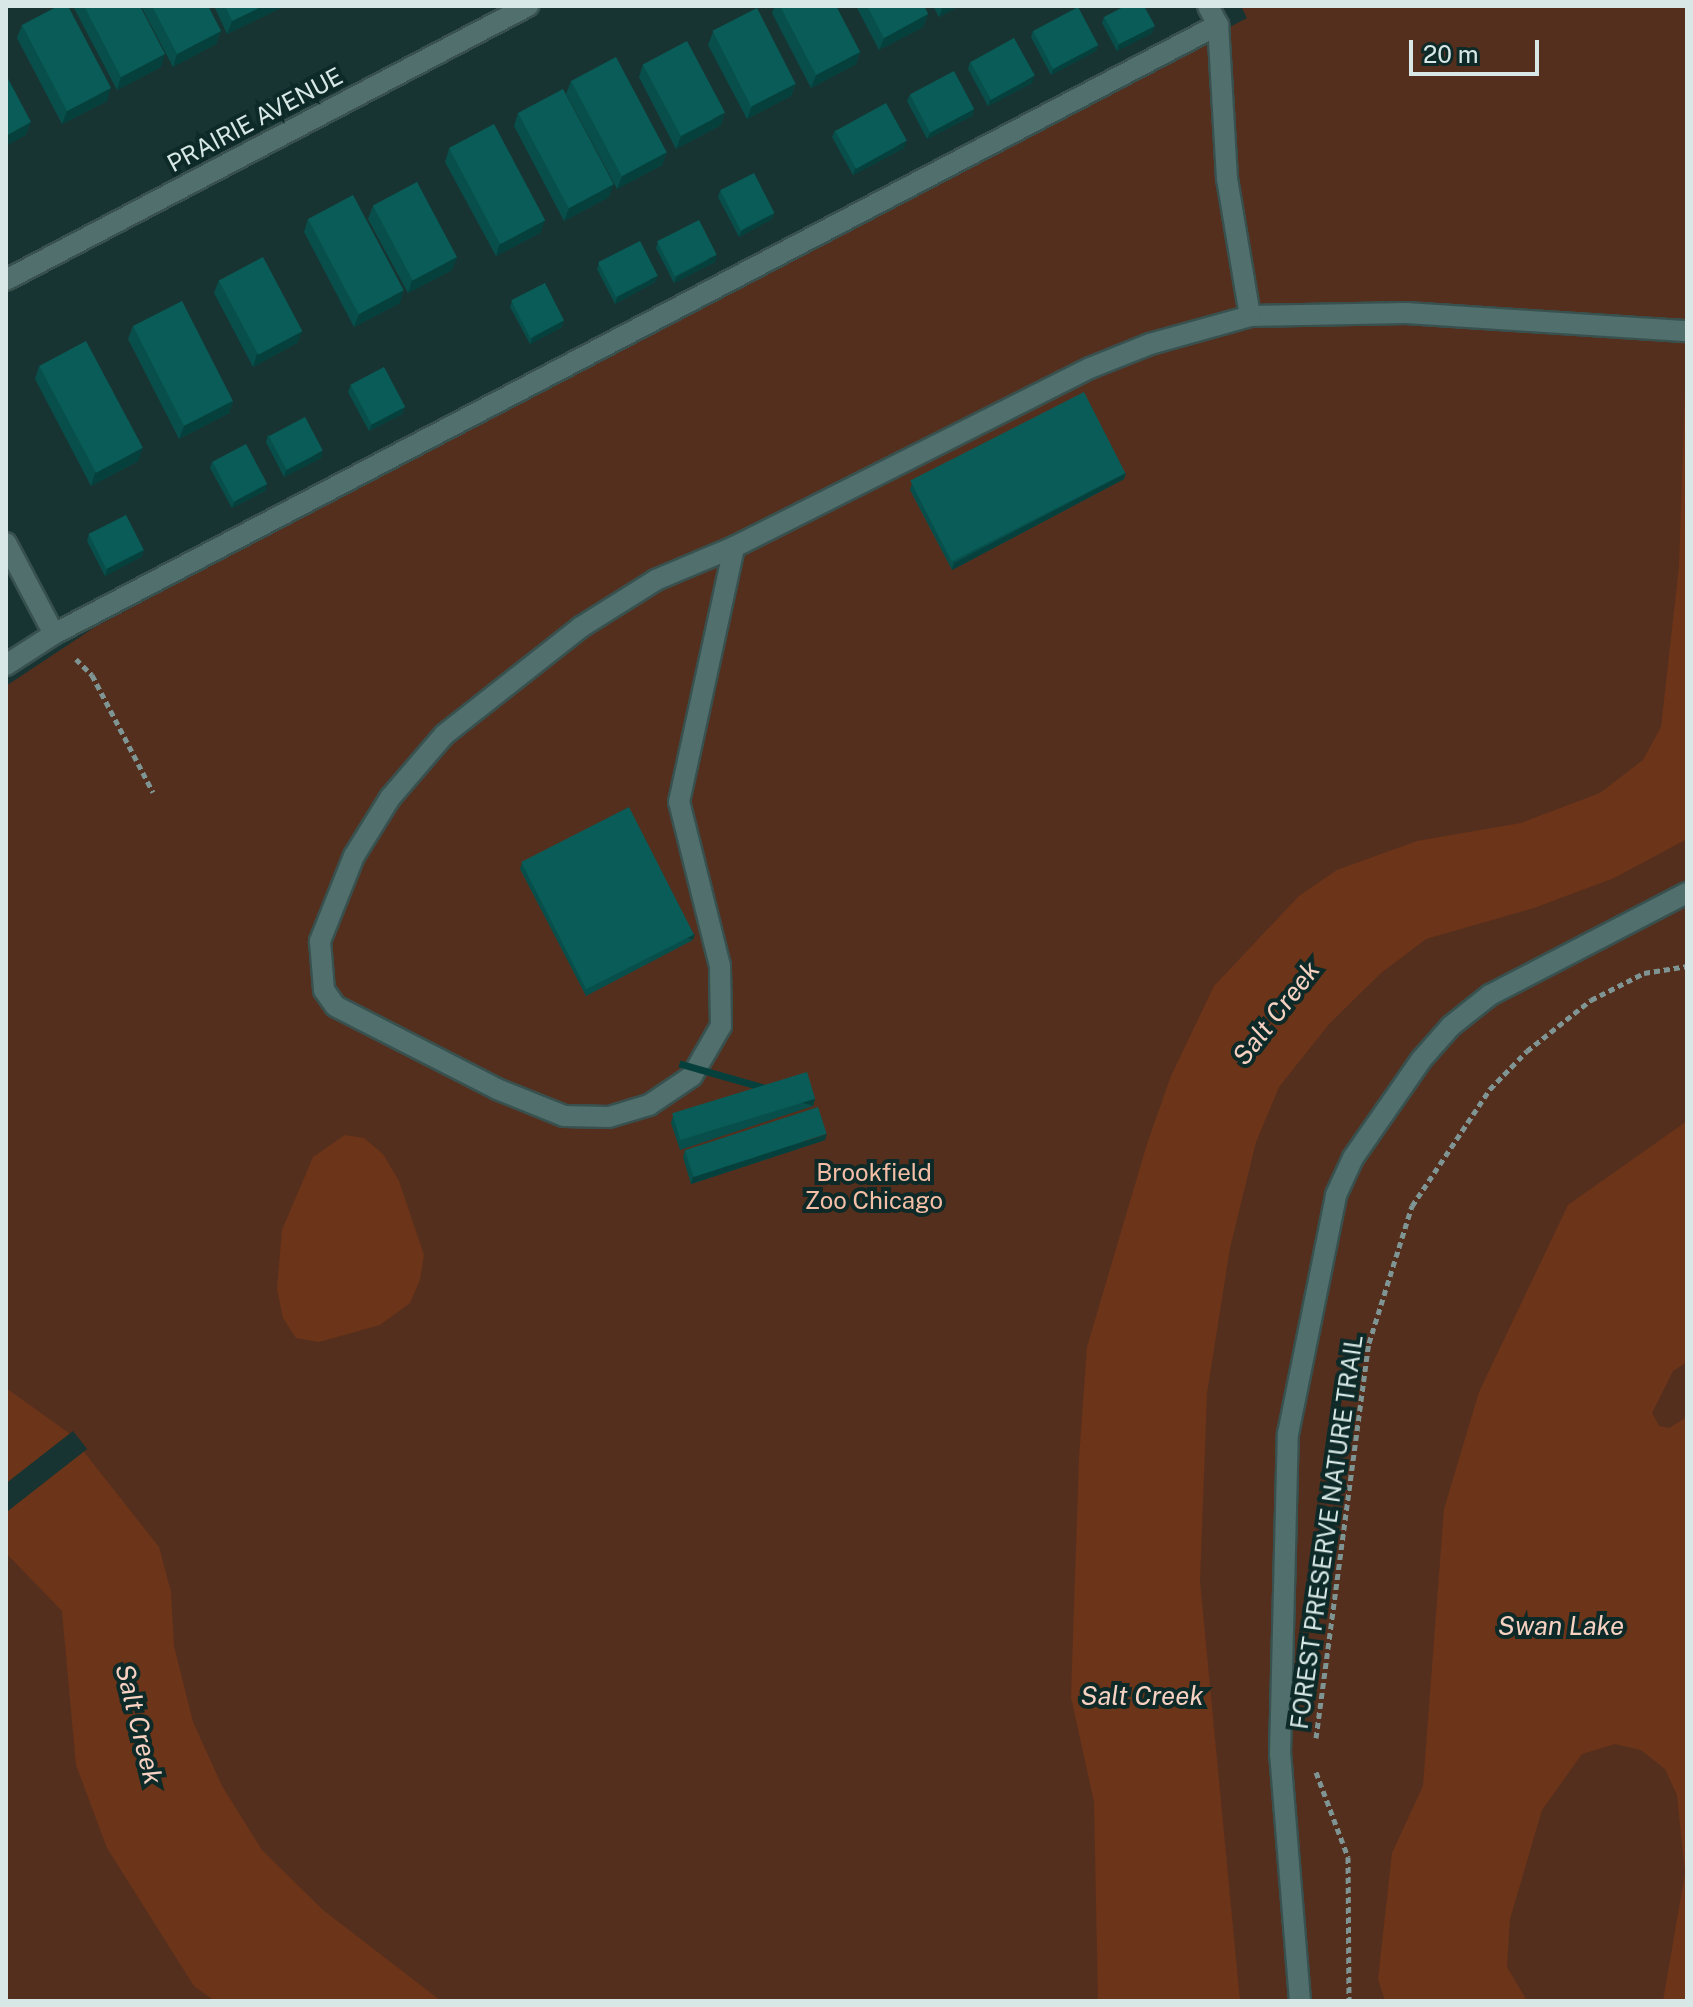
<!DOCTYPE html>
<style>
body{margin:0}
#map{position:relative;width:1693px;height:2007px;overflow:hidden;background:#183432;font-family:"Public Sans",sans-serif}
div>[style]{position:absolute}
.green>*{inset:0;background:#552f1e}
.water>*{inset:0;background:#6c3418}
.pier>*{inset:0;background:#183432;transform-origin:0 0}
.path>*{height:5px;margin-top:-2.5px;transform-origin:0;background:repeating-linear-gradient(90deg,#7f9593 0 6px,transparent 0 10px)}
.roads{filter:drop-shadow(2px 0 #38514f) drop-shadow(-2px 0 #38514f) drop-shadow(0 2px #38514f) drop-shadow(0 -2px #38514f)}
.minor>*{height:20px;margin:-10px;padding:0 10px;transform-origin:10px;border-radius:10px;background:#516f6c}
.wall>*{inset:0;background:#084f4b}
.shaded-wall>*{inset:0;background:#06403d;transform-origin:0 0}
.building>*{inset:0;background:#095c57;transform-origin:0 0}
span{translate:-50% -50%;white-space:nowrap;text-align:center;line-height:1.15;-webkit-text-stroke:8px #0d2a28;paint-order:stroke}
.street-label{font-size:24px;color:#d7e8e6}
.park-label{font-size:24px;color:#f5bea6}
.water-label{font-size:26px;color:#f7d1c1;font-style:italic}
.frame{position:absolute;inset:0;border:8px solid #d7e8e6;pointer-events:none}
.scale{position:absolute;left:1409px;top:40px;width:130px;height:36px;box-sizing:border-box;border:4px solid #d7e8e6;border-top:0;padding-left:10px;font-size:24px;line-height:28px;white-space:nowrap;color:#d7e8e6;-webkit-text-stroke:6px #0d2a28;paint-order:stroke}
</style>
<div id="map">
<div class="green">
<div style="clip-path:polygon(1241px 6px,1687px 6px,1687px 2001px,6px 2001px,6px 686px,95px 627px,1247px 18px)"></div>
</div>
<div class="water">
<div style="clip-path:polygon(1687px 329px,1687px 839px,1614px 878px,1534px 908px,1426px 939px,1381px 973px,1329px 1024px,1279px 1087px,1256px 1142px,1230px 1248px,1207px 1393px,1200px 1581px,1240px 2001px,1098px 2001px,1094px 1802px,1071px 1697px,1079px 1458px,1087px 1347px,1147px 1144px,1171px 1076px,1214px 986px,1299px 896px,1337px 870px,1417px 841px,1521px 823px,1600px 793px,1643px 760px,1661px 727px,1679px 567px)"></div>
<div style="clip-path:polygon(1687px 1121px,1687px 1362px,1673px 1371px,1652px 1413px,1659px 1426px,1669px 1428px,1687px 1417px,1687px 2001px,1663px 2001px,1685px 1873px,1677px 1795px,1665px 1769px,1641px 1750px,1615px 1744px,1582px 1754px,1542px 1810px,1510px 1919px,1507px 1967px,1527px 2001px,1385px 2001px,1378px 1979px,1392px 1853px,1423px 1786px,1444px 1509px,1479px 1392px,1568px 1205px)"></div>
<div style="clip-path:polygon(345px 1135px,364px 1138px,383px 1154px,399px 1181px,424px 1255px,420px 1280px,410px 1303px,380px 1325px,319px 1342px,296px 1338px,283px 1318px,277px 1289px,282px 1230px,313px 1157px)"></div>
<div style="clip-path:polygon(6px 1388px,69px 1433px,159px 1547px,171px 1592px,174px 1646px,193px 1722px,222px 1786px,262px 1850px,323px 1910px,441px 2001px,215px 2001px,194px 1986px,107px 1848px,76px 1765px,62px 1611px,6px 1553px)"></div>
</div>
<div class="pier">
<div style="left:73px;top:1431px;width:23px;height:149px;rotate:52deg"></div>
</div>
<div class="path">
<div style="left:76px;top:659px;width:23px;rotate:45deg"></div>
<div style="left:92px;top:675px;width:132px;rotate:62.5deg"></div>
<div style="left:1316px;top:1738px;width:399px;rotate:-82.4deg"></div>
<div style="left:1369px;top:1343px;width:144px;rotate:-72.6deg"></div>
<div style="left:1412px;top:1206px;width:141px;rotate:-56.3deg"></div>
<div style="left:1490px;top:1089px;width:53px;rotate:-45.8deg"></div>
<div style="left:1527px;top:1051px;width:82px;rotate:-38.6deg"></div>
<div style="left:1591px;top:1000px;width:59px;rotate:-27deg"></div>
<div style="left:1644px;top:973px;width:44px;rotate:-9.2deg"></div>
<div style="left:1316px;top:1772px;width:91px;rotate:69.4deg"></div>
<div style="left:1348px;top:1857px;width:144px;rotate:89.6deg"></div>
</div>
<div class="roads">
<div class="minor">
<div style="left:6px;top:280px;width:590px;rotate:-27.7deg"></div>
<div style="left:1250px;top:316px;width:156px;rotate:-1.1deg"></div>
<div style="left:1406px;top:313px;width:282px;rotate:3.7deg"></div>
<div style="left:6px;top:543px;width:103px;rotate:62.2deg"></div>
<div style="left:734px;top:547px;width:85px;rotate:157.1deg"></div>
<div style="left:656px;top:580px;width:89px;rotate:147.9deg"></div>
<div style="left:581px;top:627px;width:174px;rotate:141.8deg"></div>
<div style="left:444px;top:735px;width:83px;rotate:130.6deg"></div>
<div style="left:390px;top:798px;width:68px;rotate:121.8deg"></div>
<div style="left:354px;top:856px;width:92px;rotate:111.8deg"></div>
<div style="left:320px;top:941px;width:49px;rotate:85.3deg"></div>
<div style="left:324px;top:990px;width:19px;rotate:55deg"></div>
<div style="left:335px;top:1006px;width:182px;rotate:27.1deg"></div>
<div style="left:497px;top:1089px;width:72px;rotate:21.9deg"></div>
<div style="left:564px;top:1116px;width:45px;rotate:1.3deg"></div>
<div style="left:609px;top:1117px;width:42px;rotate:-16.7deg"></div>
<div style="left:649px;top:1105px;width:52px;rotate:-34deg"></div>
<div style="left:692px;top:1076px;width:58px;rotate:-59.9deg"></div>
<div style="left:721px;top:1026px;width:60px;rotate:-91deg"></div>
<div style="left:720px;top:966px;width:169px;rotate:-104deg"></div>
<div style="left:679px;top:802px;width:261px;rotate:-77.8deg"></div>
<div style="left:734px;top:547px;width:398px;rotate:-26.7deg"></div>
<div style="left:1090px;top:368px;width:65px;rotate:-21.8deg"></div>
<div style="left:1150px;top:344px;width:104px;rotate:-15.6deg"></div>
<div style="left:1250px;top:316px;width:139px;rotate:-99.5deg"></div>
<div style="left:1227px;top:179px;width:154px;rotate:-93.3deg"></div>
<div style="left:1218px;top:25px;width:21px;rotate:-118deg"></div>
<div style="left:6px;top:665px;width:57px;rotate:-32.9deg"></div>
<div style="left:54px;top:634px;width:1314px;rotate:-27.62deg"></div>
<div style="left:1300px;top:2001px;width:248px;rotate:-94.6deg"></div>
<div style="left:1280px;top:1754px;width:320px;rotate:-88.6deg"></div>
<div style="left:1288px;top:1434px;width:244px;rotate:-78.6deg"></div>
<div style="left:1336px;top:1195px;width:41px;rotate:-65.3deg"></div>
<div style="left:1353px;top:1158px;width:119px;rotate:-55.2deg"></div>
<div style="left:1421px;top:1060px;width:45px;rotate:-48.6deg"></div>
<div style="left:1451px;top:1026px;width:50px;rotate:-38.5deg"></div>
<div style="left:1490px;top:995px;width:222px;rotate:-27.4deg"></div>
</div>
</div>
<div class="wall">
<div style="clip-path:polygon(73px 6px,140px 6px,161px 67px,117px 90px)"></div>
<div style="clip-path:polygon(141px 6px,208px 6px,221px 31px,216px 44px,173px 67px)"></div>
<div style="clip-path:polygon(214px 6px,285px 6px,227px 34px)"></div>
<div style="clip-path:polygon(775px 6px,836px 6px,860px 52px,856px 64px,811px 88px,772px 13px)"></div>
<div style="clip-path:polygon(856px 6px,924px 6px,928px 14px,923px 27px,879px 50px)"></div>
<div style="clip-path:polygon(933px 6px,959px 6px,939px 17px)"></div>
<div style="clip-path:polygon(1104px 17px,1152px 33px,1117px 51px,1102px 23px)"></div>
<div style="clip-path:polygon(22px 25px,107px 101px,62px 124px,17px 38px)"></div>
<div style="clip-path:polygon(1033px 31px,1098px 45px,1096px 51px,1051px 75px,1031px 37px)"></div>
<div style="clip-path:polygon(713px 32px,796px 83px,791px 96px,747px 119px,708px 45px)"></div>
<div style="clip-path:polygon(970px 62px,1032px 83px,988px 106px,968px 69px)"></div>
<div style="clip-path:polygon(643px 64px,721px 125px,676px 149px,639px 77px)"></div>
<div style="clip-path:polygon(571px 81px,667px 152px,662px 165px,617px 189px,566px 94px)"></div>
<div style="clip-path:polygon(910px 95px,974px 109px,972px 116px,927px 139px,907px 101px)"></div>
<div style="clip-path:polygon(518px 113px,609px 197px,564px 221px,514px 126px)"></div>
<div style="clip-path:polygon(835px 130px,904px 148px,853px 175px,832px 137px)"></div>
<div style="clip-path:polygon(449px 149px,545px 220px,540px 233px,496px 256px,445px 162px)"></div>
<div style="clip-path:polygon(720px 191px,774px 213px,772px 219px,739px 237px,718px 197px)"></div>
<div style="clip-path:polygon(373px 206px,457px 257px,452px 270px,408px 293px,368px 219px)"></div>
<div style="clip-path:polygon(308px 219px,400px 303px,354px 327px,304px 232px)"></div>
<div style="clip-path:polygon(658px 242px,715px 262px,674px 283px,656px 248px)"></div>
<div style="clip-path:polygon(599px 263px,655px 282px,615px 304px,597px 269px)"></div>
<div style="clip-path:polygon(219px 280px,302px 331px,297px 343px,253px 367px,214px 293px)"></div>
<div style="clip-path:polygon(512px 301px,562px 327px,530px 344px,510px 307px)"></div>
<div style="clip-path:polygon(133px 326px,233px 401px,229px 413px,179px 439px,128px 339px)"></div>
<div style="clip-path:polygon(39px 366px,138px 461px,91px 486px,35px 379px)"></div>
<div style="clip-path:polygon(351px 385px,405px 407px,402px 414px,369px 431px,348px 392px)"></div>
<div style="clip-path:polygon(268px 435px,321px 458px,284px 477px,266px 442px)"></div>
<div style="clip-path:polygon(212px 462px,267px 484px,265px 491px,232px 508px,210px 468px)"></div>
<div style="clip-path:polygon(1126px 473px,1124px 479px,952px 570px,910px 490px,912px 483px)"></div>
<div style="clip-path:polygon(89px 534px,144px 550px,141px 557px,105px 576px,87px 541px)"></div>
<div style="clip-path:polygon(522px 863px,693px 940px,586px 996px,520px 869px)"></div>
<div style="clip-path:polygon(815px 1099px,813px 1106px,680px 1150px,671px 1123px,673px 1116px)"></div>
<div style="clip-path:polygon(825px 1140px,691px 1184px,683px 1157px,685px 1150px)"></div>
</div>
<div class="shaded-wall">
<div style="clip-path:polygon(263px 6px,285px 6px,227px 34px,232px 21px)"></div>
<div style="clip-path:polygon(943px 6px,959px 6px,939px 17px)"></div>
<div style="clip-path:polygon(928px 14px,923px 27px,879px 50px,884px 38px)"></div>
<div style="clip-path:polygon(1155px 26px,1152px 33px,1117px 51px,1119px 44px)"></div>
<div style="clip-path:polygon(221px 31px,216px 44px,173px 67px,177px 54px)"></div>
<div style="clip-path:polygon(1098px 45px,1096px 51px,1051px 75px,1053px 69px)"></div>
<div style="clip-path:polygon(860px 52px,856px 64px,811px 88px,816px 75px)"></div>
<div style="clip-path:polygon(165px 54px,161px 67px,117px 90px,121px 77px)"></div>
<div style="clip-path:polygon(1035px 76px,1032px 83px,988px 106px,990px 100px)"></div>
<div style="clip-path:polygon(796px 83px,791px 96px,747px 119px,752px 106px)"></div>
<div style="clip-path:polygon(111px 88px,107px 101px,62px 124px,67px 111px)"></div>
<div style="clip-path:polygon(974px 109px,972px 116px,927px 139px,930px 133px)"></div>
<div style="clip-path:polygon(725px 113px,721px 125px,676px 149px,681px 136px)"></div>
<div style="clip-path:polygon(31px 122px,26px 135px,6px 146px,6px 136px)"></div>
<div style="clip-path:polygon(907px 141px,904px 148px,853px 175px,855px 169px)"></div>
<div style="clip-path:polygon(667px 152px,662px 165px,617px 189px,622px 176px)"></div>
<div style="clip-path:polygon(614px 184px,609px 197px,564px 221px,569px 208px)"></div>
<div style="clip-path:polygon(774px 213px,772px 219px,739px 237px,741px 231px)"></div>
<div style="clip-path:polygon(545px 220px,540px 233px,496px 256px,500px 243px)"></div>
<div style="clip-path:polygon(717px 255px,715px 262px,674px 283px,676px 277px)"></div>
<div style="clip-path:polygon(457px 257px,452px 270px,408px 293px,412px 280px)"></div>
<div style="clip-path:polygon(658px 276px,655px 282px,615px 304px,617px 297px)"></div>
<div style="clip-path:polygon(404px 290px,400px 303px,354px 327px,359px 314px)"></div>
<div style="clip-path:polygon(564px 320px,562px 327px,530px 344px,532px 338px)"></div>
<div style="clip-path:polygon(302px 331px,297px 343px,253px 367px,257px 354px)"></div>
<div style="clip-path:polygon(233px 401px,229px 413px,179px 439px,184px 426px)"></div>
<div style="clip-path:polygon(405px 407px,402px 414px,369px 431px,371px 425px)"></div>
<div style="clip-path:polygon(143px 448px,138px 461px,91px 486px,95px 473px)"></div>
<div style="clip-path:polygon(323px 451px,321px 458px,284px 477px,286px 470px)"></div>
<div style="clip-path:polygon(1126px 473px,1124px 479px,952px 570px,954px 563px)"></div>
<div style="clip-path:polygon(267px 484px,265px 491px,232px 508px,234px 502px)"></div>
<div style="clip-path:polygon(144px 550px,141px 557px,105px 576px,107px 569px)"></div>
<div style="left:695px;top:934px;width:6px;height:121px;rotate:108deg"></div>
<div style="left:815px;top:1099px;width:7px;height:140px;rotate:106deg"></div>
<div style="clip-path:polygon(827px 1134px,825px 1140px,691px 1184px,693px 1177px)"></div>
</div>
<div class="building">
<div style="clip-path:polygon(58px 6px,68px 6px,111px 88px,67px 111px,22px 25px)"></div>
<div style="clip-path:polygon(84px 6px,140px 6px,165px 54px,121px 77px)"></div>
<div style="clip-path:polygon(152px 6px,208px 6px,221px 31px,177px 54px)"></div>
<div style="clip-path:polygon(225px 6px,263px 6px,232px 21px)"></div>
<div style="clip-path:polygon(780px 6px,836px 6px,860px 52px,816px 75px)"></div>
<div style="clip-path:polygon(867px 6px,924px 6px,928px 14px,884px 38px)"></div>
<div style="clip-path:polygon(1125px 6px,1144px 6px,1155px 26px,1119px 44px,1104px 17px)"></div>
<div style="left:1078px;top:7px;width:43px;height:51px;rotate:62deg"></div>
<div style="left:757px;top:8px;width:85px;height:50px;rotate:63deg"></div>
<div style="left:1014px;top:38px;width:43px;height:50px;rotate:61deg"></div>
<div style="left:687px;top:41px;width:81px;height:50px;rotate:62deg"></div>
<div style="left:616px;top:57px;width:108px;height:51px;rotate:62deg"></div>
<div style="left:954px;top:71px;width:43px;height:50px;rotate:62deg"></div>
<div style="clip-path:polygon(6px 75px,31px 122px,6px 136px)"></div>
<div style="left:563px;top:89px;width:108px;height:51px;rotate:62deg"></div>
<div style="left:886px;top:103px;width:43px;height:58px;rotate:61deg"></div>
<div style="left:494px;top:124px;width:109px;height:51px;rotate:62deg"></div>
<div style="left:754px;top:173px;width:45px;height:38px;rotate:63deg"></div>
<div style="left:417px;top:182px;width:85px;height:50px;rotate:62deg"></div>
<div style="left:353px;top:195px;width:108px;height:51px;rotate:62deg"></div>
<div style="left:699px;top:220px;width:39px;height:47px;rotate:63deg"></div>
<div style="left:640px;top:241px;width:39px;height:47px;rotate:63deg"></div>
<div style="left:263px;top:257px;width:84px;height:50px;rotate:62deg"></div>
<div style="left:545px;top:283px;width:42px;height:38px;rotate:63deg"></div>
<div style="left:182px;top:301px;width:112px;height:55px;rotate:63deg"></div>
<div style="left:86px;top:341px;width:121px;height:53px;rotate:62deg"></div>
<div style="left:384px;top:367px;width:45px;height:38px;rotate:62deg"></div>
<div style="left:1084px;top:392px;width:91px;height:195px;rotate:63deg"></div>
<div style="left:305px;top:417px;width:38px;height:41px;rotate:62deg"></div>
<div style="left:246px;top:444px;width:45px;height:38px;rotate:62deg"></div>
<div style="left:126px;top:515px;width:39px;height:42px;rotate:63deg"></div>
<div style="left:629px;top:807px;width:143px;height:121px;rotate:63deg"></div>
<div style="left:807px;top:1072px;width:28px;height:141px;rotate:73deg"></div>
<div style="left:818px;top:1107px;width:28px;height:140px;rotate:72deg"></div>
</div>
<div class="street-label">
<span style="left:255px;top:120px;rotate:-28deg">PRAIRIE AVENUE</span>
<span style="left:1327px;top:1532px;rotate:-82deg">FOREST PRESERVE NATURE TRAIL</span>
</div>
<div class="park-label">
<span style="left:874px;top:1187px">Brookfield<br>Zoo Chicago</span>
</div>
<div class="water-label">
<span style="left:1276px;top:1013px;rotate:-52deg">Salt Creek</span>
<span style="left:1561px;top:1626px">Swan Lake</span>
<span style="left:1142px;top:1696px">Salt Creek</span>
<span style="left:139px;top:1724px;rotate:76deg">Salt Creek</span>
</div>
<div class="frame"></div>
<div class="scale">20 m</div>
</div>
